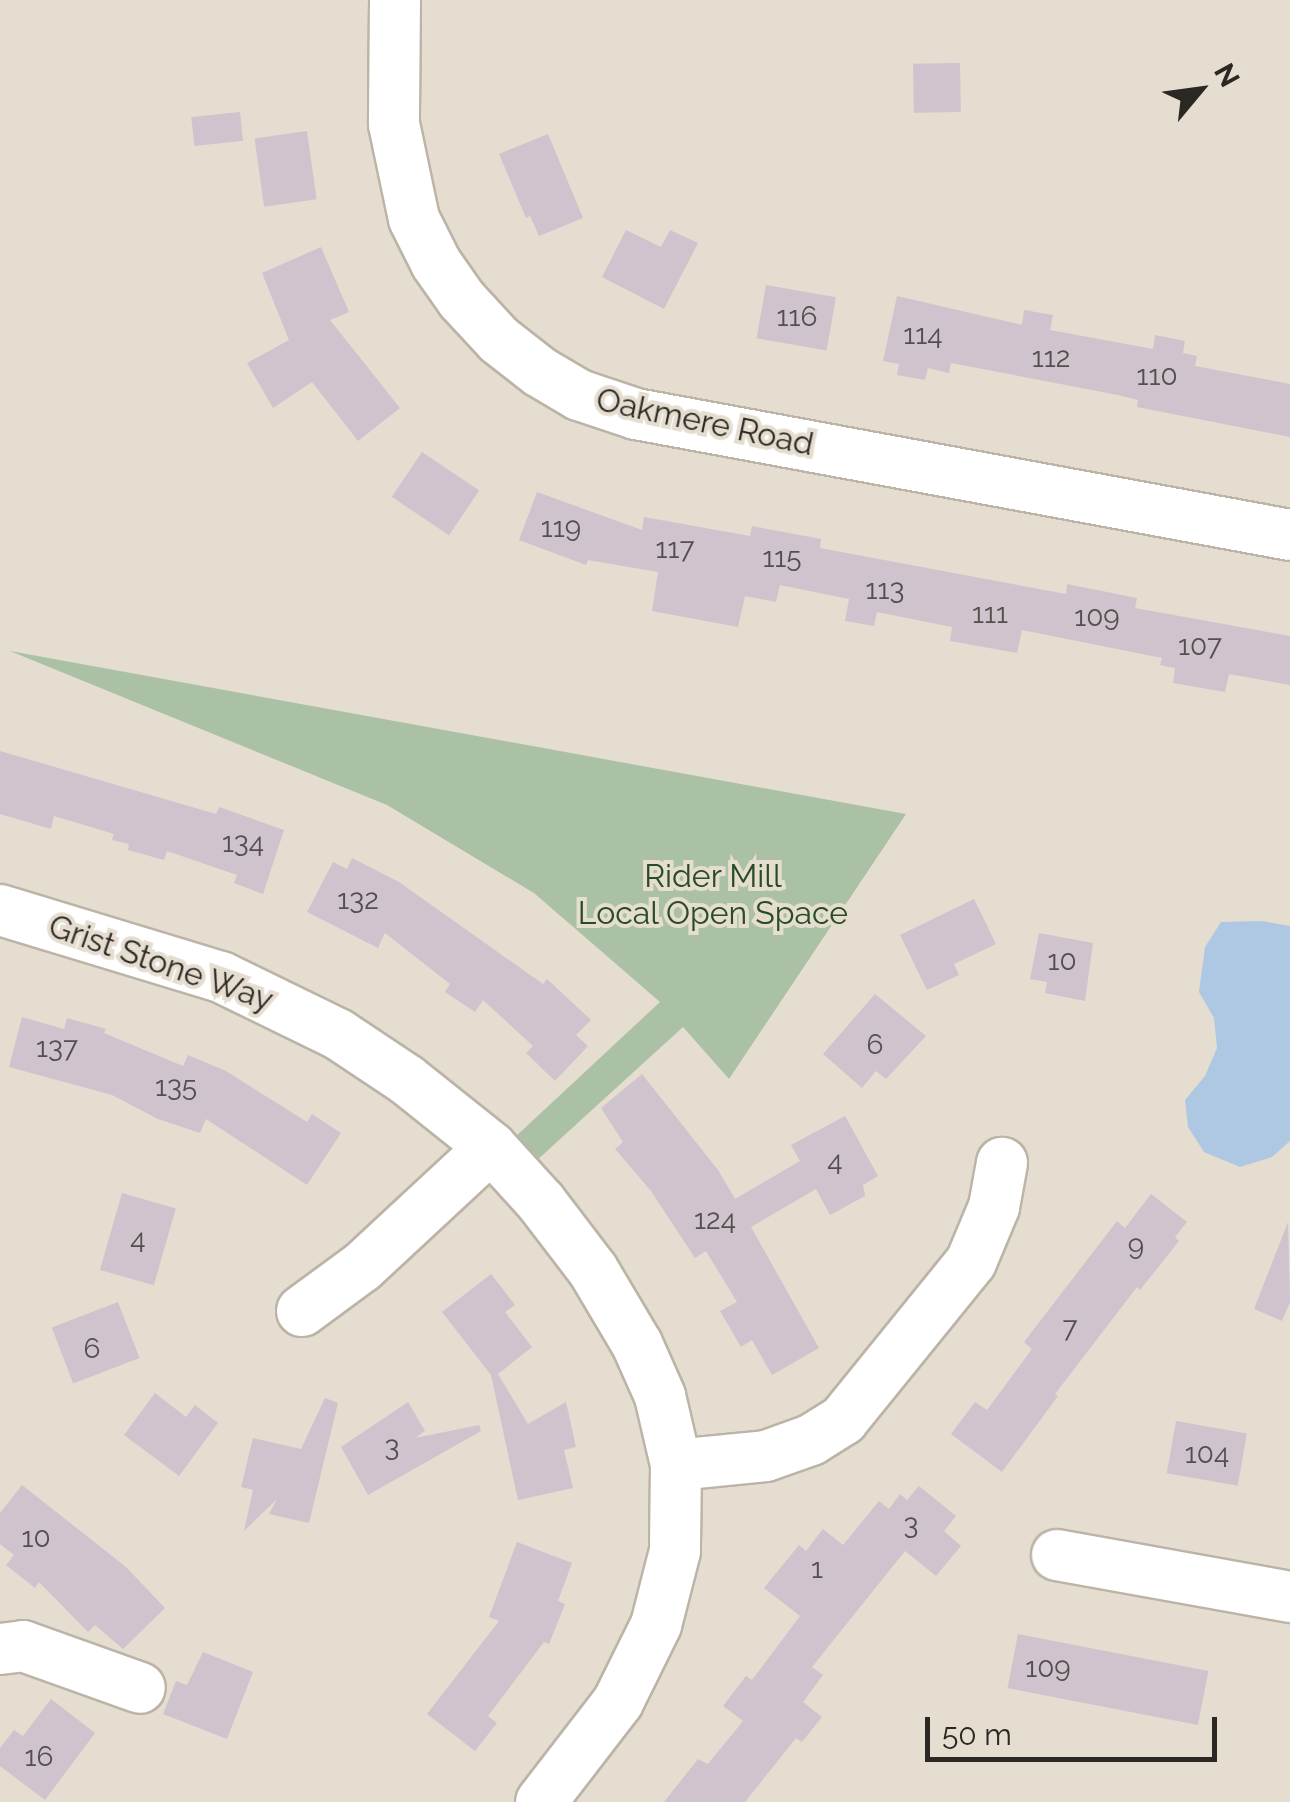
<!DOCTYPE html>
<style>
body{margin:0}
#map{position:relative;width:1290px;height:1802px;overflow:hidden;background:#e5ddd0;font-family:Raleway,sans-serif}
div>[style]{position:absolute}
.green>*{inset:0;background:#aac1a6}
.water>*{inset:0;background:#aec7e3}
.building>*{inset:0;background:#cfc3ce;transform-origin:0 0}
.roads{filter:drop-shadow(2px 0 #bbb4a7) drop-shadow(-2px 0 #bbb4a7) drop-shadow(0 2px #bbb4a7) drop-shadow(0 -2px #bbb4a7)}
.minor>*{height:50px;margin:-25px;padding:0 25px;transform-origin:25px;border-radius:25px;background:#fff}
span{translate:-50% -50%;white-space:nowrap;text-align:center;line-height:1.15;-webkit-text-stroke:8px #e5ddd0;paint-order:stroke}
.number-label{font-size:28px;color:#544f4e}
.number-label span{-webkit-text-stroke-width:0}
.street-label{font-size:32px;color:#2b2823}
.park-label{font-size:32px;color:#284c24}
.north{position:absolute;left:1150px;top:40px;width:100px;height:100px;-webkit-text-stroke:8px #e5ddd0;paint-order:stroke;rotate:61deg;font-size:28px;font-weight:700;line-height:40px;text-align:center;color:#2b2823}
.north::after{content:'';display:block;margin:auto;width:35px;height:45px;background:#2b2823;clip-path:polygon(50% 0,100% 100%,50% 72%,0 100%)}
.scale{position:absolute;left:925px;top:1717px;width:292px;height:45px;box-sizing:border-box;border:5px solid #2b2823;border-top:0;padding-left:12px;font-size:30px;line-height:35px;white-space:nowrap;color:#2b2823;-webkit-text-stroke:8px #e5ddd0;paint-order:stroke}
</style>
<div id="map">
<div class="green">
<div style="clip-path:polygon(10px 651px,906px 814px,729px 1079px,683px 1027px,536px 1161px,514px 1138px,660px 1002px,534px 893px,387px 805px)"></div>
</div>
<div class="water">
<div style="clip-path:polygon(1262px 921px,1290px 926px,1290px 1141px,1272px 1157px,1240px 1167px,1204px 1152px,1188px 1127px,1185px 1100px,1205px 1076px,1217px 1048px,1214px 1018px,1199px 992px,1205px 947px,1221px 922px)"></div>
</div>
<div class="building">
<div style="left:960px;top:63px;width:49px;height:47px;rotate:89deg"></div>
<div style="left:240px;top:112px;width:29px;height:49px;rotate:84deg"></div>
<div style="left:307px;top:131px;width:69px;height:53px;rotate:82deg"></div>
<div style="clip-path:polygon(548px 134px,583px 218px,539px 236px,530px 216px,526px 218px,499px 154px)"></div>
<div style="clip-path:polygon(626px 230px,661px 247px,670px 230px,698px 243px,664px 309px,602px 277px)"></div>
<div style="clip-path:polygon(321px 247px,349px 312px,330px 320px,400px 408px,358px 441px,312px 382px,273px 408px,247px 363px,289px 340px,262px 273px)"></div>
<div style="left:766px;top:285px;width:71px;height:54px;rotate:10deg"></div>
<div style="clip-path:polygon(897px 296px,1022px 325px,1024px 310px,1053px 315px,1050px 330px,1153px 349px,1155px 335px,1185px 341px,1183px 353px,1197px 356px,1195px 366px,1290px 384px,1290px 437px,1137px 407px,1138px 400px,1118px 395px,951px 363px,949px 373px,928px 368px,925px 380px,897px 375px,899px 364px,883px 361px)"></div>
<div style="left:422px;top:452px;width:69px;height:54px;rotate:34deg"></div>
<div style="clip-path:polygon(537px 492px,642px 530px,644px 517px,750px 536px,752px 526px,821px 539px,820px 548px,1066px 594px,1067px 584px,1137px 598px,1135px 608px,1290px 636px,1290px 685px,1229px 674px,1225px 692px,1173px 683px,1175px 668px,1160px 665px,1162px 658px,1022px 630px,1017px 653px,950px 641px,952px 627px,877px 612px,874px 626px,845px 621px,849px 599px,780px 585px,776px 602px,745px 596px,738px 627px,652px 611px,658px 572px,588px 560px,586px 565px,519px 540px)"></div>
<div style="clip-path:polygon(0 751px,216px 814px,219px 807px,284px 830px,263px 894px,234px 883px,237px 875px,167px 851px,164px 860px,128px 850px,129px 844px,112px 840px,114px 834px,54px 816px,51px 829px,0 814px)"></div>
<div style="clip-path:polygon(352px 858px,399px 882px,543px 984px,547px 979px,591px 1020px,576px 1035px,588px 1046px,555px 1081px,526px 1053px,533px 1046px,483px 1000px,475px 1012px,445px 992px,450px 984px,385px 933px,378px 948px,307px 912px,333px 862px,347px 869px)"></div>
<div style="clip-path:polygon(974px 899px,996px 944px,954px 964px,959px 975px,927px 990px,900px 935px)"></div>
<div style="clip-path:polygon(1039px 933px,1093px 943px,1085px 1001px,1045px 993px,1047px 982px,1030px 979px)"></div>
<div style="clip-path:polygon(875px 994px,926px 1036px,886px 1079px,876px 1071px,862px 1088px,823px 1054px)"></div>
<div style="clip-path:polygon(22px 1017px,64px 1029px,67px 1018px,106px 1029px,104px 1033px,183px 1066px,188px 1055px,226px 1071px,307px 1122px,312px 1114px,341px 1133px,307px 1185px,206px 1119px,200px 1133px,158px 1119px,112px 1095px,9px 1067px)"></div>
<div style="clip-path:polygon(642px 1074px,718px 1170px,735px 1199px,800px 1161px,791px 1145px,845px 1116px,878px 1176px,863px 1185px,865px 1196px,830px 1215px,816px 1189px,751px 1227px,819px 1348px,772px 1375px,752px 1340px,741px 1347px,720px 1311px,737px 1302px,706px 1251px,695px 1258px,651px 1191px,615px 1149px,623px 1142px,601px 1108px)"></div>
<div style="left:122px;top:1193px;width:56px;height:80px;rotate:16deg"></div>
<div style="clip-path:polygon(1151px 1194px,1187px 1222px,1175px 1237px,1179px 1241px,1140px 1290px,1137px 1287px,1055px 1394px,1058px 1396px,1002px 1472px,951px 1434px,975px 1402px,987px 1410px,1032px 1349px,1024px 1342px,1117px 1221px,1125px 1228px)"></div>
<div style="clip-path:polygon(1288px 1222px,1290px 1302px,1282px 1321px,1254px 1309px)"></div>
<div style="clip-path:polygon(491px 1274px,515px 1305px,505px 1312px,532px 1347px,498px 1374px,528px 1424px,566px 1402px,576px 1447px,564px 1450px,573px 1488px,518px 1500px,491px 1375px,442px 1312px)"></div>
<div style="left:118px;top:1302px;width:60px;height:71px;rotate:69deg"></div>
<div style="clip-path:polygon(155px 1393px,186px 1417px,195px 1405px,218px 1423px,179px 1476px,124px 1435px)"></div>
<div style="clip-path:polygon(325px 1398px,338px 1403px,309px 1523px,269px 1514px,277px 1499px,244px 1531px,253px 1490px,241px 1487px,253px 1438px,301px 1449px)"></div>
<div style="clip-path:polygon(408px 1402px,425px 1431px,415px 1438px,479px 1425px,481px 1431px,368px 1495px,341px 1447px)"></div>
<div style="left:1176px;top:1421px;width:72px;height:53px;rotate:10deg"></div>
<div style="clip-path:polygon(22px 1485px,126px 1567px,165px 1608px,123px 1649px,95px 1625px,88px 1632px,39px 1582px,35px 1588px,6px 1565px,14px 1555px,0 1544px,0 1513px)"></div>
<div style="clip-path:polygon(919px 1486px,956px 1516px,944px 1531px,961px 1546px,936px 1576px,905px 1551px,812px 1667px,823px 1675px,803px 1702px,822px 1717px,802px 1742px,796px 1738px,745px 1802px,664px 1802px,698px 1759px,708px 1764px,743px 1721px,723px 1706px,746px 1676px,752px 1680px,800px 1616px,764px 1588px,799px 1545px,806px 1551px,823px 1529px,843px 1545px,879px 1501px,889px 1509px,900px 1494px,907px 1500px)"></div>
<div style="clip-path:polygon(517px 1542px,572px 1563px,558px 1601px,565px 1604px,549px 1644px,544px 1642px,488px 1716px,497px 1723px,475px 1751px,427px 1714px,499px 1621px,489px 1617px)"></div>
<div style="left:1018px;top:1634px;width:194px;height:55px;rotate:11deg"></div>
<div style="clip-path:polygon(203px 1652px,253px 1672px,227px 1739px,163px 1714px,176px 1681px,187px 1685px)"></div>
<div style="clip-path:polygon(51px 1699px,95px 1733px,45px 1800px,0 1766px,0 1748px,14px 1730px,23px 1736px)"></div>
</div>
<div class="roads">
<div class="minor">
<div style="left:395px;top:0;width:124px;rotate:90.5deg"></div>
<div style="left:394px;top:124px;width:97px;rotate:78.1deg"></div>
<div style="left:414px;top:219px;width:49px;rotate:63.4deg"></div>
<div style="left:436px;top:263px;width:45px;rotate:54.9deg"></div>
<div style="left:462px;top:300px;width:54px;rotate:47.2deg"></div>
<div style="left:499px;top:340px;width:52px;rotate:38deg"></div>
<div style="left:540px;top:372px;width:45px;rotate:30.5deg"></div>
<div style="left:579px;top:395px;width:60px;rotate:18.4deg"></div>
<div style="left:636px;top:414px;width:665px;rotate:10.48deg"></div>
<div style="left:0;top:910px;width:231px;rotate:16.9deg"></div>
<div style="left:221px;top:977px;width:130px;rotate:26deg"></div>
<div style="left:338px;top:1034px;width:83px;rotate:33.7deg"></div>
<div style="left:407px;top:1080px;width:107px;rotate:38.6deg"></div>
<div style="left:491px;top:1147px;width:74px;rotate:47.7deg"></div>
<div style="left:541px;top:1202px;width:86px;rotate:52.6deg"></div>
<div style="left:593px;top:1270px;width:86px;rotate:59.3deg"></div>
<div style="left:637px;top:1344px;width:57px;rotate:66.1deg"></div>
<div style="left:660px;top:1396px;width:71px;rotate:76.9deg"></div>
<div style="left:676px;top:1465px;width:86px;rotate:90.7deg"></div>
<div style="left:675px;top:1551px;width:76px;rotate:104.4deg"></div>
<div style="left:656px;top:1625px;width:86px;rotate:116.3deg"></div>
<div style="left:618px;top:1702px;width:126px;rotate:127.6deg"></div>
<div style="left:302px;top:1311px;width:74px;rotate:-36.3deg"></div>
<div style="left:362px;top:1267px;width:176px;rotate:-42.9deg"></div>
<div style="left:676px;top:1465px;width:90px;rotate:-5.7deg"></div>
<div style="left:766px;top:1456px;width:48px;rotate:-19.6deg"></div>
<div style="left:811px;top:1440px;width:38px;rotate:-32deg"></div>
<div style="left:843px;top:1420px;width:203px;rotate:-51deg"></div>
<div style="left:971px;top:1262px;width:60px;rotate:-67.3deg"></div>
<div style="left:994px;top:1207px;width:45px;rotate:-79.7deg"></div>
<div style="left:1057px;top:1555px;width:237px;rotate:10.2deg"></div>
<div style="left:0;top:1649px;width:23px;rotate:-7deg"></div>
<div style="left:23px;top:1646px;width:124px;rotate:19.7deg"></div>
</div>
</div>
<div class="number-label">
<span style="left:797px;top:317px">116</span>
<span style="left:923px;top:335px">114</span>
<span style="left:1051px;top:358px">112</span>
<span style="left:1157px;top:376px">110</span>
<span style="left:561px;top:528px">119</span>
<span style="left:675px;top:549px">117</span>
<span style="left:782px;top:558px">115</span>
<span style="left:885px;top:590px">113</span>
<span style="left:990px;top:614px">111</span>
<span style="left:1097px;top:617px">109</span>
<span style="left:1200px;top:646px">107</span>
<span style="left:243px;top:843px">134</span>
<span style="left:358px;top:900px">132</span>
<span style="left:1062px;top:961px">10</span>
<span style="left:875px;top:1045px">6</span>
<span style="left:57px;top:1048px">137</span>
<span style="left:176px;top:1087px">135</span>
<span style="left:835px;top:1161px">4</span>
<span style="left:715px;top:1220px">124</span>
<span style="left:138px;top:1239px">4</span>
<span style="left:1136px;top:1246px">9</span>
<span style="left:1070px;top:1328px">7</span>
<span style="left:92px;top:1349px">6</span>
<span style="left:392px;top:1447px">3</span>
<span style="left:1207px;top:1454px">104</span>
<span style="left:911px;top:1525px">3</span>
<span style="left:36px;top:1538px">10</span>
<span style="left:817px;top:1569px">1</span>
<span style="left:1048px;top:1668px">109</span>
<span style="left:39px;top:1757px">16</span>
</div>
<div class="street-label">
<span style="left:705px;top:422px;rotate:12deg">Oakmere Road</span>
<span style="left:161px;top:963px;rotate:19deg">Grist Stone Way</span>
</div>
<div class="park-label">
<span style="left:713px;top:895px">Rider Mill<br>Local Open Space</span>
</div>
<div class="north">N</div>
<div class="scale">50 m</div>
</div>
